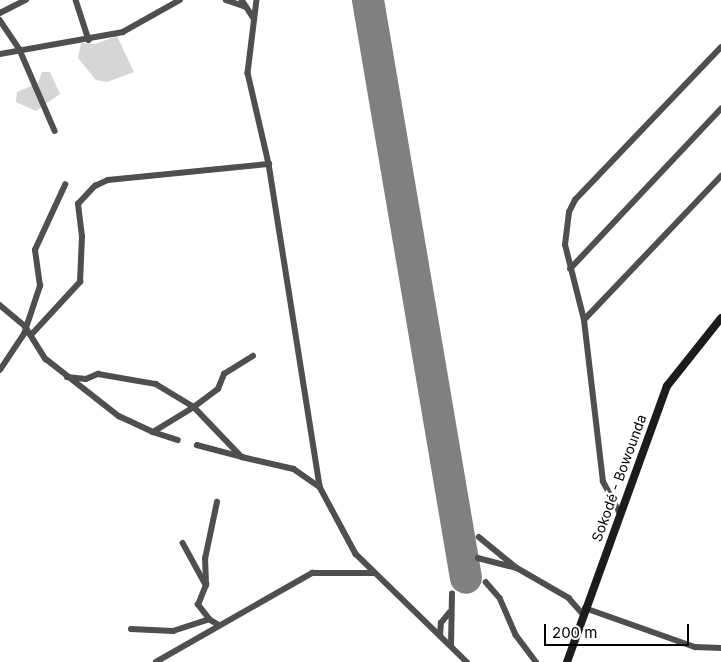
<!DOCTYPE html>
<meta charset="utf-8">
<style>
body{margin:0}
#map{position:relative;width:721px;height:662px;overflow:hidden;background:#fff;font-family:Inter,sans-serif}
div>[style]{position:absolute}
.green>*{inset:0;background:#d6d6d6}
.runway>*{height:32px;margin:-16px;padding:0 16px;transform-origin:16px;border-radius:16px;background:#808080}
.minor>*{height:5.5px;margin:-2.75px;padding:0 2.75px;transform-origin:2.75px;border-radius:2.75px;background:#4f4f4f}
.secondary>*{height:8px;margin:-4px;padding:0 4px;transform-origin:4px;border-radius:4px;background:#1c1c1c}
span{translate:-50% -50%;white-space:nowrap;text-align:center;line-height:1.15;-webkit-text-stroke:4.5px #fff;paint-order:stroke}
.street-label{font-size:14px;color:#000}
.scale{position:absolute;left:544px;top:624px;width:145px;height:22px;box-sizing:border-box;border:2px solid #000;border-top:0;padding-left:6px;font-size:15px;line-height:18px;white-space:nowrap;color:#000;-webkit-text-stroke:4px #fff;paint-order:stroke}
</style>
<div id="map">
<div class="green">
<div style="clip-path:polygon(117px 36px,134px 72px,107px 82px,96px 80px,78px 58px,81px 43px,95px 44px)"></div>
<div style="clip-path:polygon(42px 72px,50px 72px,60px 94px,36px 111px,16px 102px,17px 92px,38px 83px)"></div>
</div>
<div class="runway">
<div style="left:368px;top:0;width:586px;rotate:80.38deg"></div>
</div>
<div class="minor">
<div style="left:76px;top:0;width:42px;rotate:72deg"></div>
<div style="left:226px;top:0;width:21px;rotate:19deg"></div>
<div style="left:242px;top:0;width:20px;rotate:57deg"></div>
<div style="left:257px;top:0;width:74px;rotate:97deg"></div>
<div style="left:248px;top:73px;width:93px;rotate:77deg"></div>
<div style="left:269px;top:164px;width:327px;rotate:81deg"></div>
<div style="left:320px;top:487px;width:76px;rotate:61.8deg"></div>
<div style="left:356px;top:554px;width:155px;rotate:44.2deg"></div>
<div style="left:0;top:13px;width:29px;rotate:-27deg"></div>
<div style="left:0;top:20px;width:36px;rotate:56deg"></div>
<div style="left:20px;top:50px;width:88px;rotate:66.6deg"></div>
<div style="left:0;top:54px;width:125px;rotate:-10.1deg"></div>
<div style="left:123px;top:32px;width:65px;rotate:-29.3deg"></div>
<div style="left:570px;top:269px;width:220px;rotate:-46.7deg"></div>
<div style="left:0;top:305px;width:33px;rotate:40deg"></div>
<div style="left:25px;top:326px;width:39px;rotate:58deg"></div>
<div style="left:46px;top:359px;width:93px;rotate:38deg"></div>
<div style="left:119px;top:416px;width:38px;rotate:25deg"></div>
<div style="left:153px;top:432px;width:48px;rotate:-31.4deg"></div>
<div style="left:194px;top:407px;width:69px;rotate:46.2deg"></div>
<div style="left:242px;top:457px;width:53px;rotate:13deg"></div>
<div style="left:294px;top:469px;width:32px;rotate:35deg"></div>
<div style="left:584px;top:320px;width:199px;rotate:-46.4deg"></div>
<div style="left:32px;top:334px;width:71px;rotate:-47.3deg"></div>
<div style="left:80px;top:282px;width:45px;rotate:-87.5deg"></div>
<div style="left:82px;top:237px;width:33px;rotate:-97deg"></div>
<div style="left:78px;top:204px;width:25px;rotate:-47deg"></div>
<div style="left:95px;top:186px;width:14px;rotate:-25deg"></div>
<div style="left:108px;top:180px;width:162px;rotate:-5.7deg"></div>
<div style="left:0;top:370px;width:43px;rotate:-56.3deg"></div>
<div style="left:24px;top:334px;width:51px;rotate:-71.6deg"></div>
<div style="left:40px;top:286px;width:36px;rotate:-98deg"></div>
<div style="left:35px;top:250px;width:72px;rotate:-65.2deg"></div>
<div style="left:67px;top:377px;width:19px;rotate:6deg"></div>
<div style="left:86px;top:379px;width:13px;rotate:-23deg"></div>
<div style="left:98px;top:374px;width:59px;rotate:9.8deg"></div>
<div style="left:156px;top:384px;width:44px;rotate:31.2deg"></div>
<div style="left:194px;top:407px;width:30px;rotate:-37deg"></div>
<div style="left:218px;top:389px;width:16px;rotate:-68deg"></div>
<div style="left:224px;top:374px;width:34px;rotate:-32deg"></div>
<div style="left:153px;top:432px;width:26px;rotate:18deg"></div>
<div style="left:197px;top:445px;width:47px;rotate:14.9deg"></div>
<div style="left:619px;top:512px;width:34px;rotate:-118deg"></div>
<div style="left:603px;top:482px;width:163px;rotate:-96.7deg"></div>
<div style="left:584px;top:320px;width:77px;rotate:-104.2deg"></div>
<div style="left:565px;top:245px;width:33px;rotate:-83deg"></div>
<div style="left:569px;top:212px;width:13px;rotate:-63deg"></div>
<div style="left:575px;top:200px;width:211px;rotate:-46.3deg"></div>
<div style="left:479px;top:537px;width:49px;rotate:39.2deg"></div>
<div style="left:517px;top:568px;width:60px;rotate:30deg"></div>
<div style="left:569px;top:598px;width:21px;rotate:49deg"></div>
<div style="left:183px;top:543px;width:48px;rotate:61.3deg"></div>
<div style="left:478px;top:558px;width:40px;rotate:14.4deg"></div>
<div style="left:486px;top:582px;width:21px;rotate:49deg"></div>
<div style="left:500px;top:598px;width:40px;rotate:66.6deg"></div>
<div style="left:516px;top:635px;width:34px;rotate:53deg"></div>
<div style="left:585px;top:608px;width:117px;rotate:19.5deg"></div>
<div style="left:695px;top:647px;width:26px;rotate:2deg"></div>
<div style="left:209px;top:619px;width:18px;rotate:-128deg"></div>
<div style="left:198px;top:605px;width:22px;rotate:-68deg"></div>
<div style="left:206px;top:585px;width:26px;rotate:-92deg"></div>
<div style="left:205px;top:559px;width:58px;rotate:-78.1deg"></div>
<div style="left:131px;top:629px;width:42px;rotate:2.7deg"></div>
<div style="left:173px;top:631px;width:38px;rotate:-18deg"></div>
<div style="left:209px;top:619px;width:12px;rotate:31deg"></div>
<div style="left:440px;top:636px;width:13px;rotate:-86deg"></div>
<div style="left:441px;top:623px;width:13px;rotate:-51deg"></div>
<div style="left:451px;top:646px;width:52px;rotate:-88.9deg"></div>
<div style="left:156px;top:662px;width:180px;rotate:-29.7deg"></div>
<div style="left:312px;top:573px;width:61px"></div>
</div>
<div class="secondary">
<div style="left:567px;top:662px;width:294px;rotate:-70.1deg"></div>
<div style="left:667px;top:386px;width:87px;rotate:-51.5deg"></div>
</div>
<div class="street-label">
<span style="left:619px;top:478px;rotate:-70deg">Sokodé - Bowounda</span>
</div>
<div class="scale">200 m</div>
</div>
